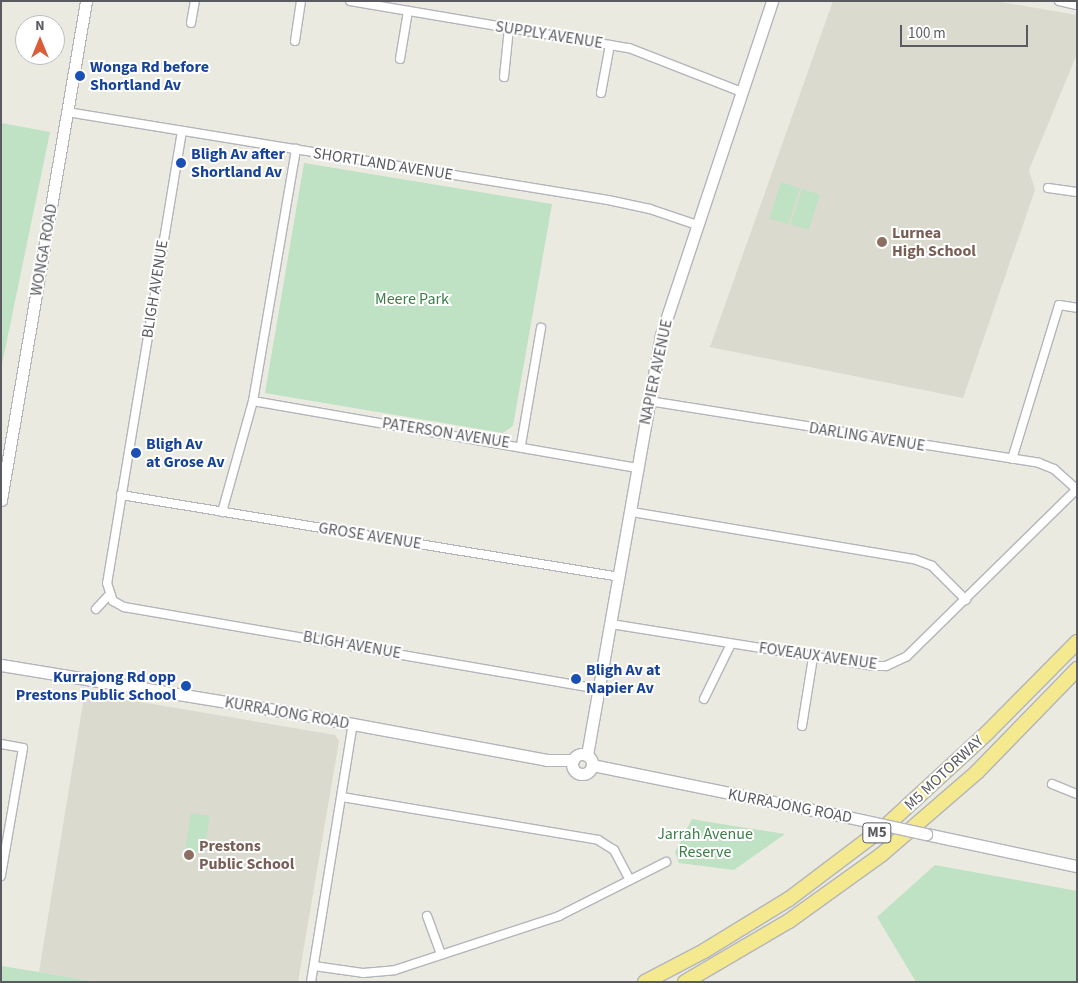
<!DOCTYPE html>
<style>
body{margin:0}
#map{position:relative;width:1078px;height:983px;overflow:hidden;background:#ebeae1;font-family:"Source Sans 3",sans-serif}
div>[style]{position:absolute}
.education>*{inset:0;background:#dbdacf}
.green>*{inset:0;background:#bfe1c4;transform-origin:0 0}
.roads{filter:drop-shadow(1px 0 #b3b5ba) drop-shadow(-1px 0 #b3b5ba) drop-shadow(0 1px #b3b5ba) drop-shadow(0 -1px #b3b5ba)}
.street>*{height:8px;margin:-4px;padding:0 4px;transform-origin:4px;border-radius:4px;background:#fff}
.secondary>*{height:11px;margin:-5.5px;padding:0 5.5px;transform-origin:5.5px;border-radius:5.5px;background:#fff}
.secondary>.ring{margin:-5.5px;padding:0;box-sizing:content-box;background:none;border:11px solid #fff;border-radius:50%}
.highway>*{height:14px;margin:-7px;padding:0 7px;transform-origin:7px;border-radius:7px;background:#f4e98f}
.bridges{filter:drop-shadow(1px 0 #b4b6bc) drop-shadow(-1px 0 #b4b6bc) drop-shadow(0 1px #b4b6bc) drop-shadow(0 -1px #b4b6bc)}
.secondary-bridge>*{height:11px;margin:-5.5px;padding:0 5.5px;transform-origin:5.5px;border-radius:5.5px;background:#fff}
.dots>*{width:14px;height:14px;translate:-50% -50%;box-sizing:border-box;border:2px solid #fff;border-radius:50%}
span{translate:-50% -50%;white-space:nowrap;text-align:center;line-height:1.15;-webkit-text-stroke:4px #fff;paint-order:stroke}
.shield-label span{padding:1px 4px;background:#fff;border:1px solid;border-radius:4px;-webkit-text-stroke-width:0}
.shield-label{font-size:15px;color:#595b60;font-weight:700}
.street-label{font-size:16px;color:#595b60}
.transit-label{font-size:16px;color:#164399;font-weight:700}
.left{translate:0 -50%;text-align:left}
.right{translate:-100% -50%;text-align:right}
.education-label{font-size:16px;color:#785e54;font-weight:700}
.park-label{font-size:16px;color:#3a7e48}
.frame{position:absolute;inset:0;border:2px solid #595b60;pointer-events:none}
.north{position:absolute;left:15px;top:15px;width:50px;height:50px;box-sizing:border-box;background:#fff;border:1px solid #bdbdbf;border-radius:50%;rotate:0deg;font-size:14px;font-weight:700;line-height:20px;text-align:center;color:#595b60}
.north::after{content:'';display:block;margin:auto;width:18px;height:22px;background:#da5d38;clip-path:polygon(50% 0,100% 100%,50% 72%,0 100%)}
.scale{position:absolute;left:900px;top:25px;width:128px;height:22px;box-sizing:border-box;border:2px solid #595b60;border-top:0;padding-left:6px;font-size:15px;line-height:18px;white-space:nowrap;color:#595b60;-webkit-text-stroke:4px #fff;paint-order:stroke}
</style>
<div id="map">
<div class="education">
<div style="clip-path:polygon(833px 1px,995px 1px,1077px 15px,1077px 54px,1029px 170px,1035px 190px,963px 398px,710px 347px)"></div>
<div style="clip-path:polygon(88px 693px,335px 735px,339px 741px,298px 982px,96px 982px,39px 972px,84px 697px)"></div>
</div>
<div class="green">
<div style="clip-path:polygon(1px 123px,50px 132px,1px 369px)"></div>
<div style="clip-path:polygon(304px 163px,552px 204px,513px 426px,503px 433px,265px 393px)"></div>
<div style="left:781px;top:182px;width:20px;height:38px;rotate:18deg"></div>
<div style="left:802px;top:189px;width:19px;height:37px;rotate:18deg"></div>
<div style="left:191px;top:813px;width:19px;height:38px;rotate:9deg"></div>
<div style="clip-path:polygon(692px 819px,703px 821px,785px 834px,734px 870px,679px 863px,675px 852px)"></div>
<div style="clip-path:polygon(935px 865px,1077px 891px,1077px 982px,916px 982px,877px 917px)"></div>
<div style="clip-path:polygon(1px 966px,39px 972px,96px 982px,1px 982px)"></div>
</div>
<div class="roads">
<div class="street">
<div style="left:350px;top:1px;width:283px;rotate:9.6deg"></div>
<div style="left:629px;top:48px;width:121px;rotate:21.3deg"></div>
<div style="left:1059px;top:1px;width:18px;rotate:13deg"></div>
<div style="left:191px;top:23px;width:22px;rotate:-80deg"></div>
<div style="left:295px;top:41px;width:40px;rotate:-81.5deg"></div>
<div style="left:400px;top:59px;width:49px;rotate:-80.5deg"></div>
<div style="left:504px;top:77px;width:49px;rotate:-84.2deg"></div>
<div style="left:601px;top:93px;width:49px;rotate:-79.4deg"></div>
<div style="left:67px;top:112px;width:548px;rotate:9.24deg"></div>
<div style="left:608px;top:200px;width:43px;rotate:12.1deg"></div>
<div style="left:650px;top:209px;width:50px;rotate:18.8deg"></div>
<div style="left:182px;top:131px;width:458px;rotate:99.4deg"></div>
<div style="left:107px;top:583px;width:19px;rotate:72deg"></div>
<div style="left:113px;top:601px;width:13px;rotate:29deg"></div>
<div style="left:124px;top:607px;width:482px;rotate:9.8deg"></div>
<div style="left:1048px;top:188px;width:29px;rotate:8deg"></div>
<div style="left:253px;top:401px;width:390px;rotate:9.9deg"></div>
<div style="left:649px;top:401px;width:395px;rotate:9deg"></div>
<div style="left:1039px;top:463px;width:16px;rotate:22deg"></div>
<div style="left:1054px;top:469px;width:30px;rotate:42deg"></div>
<div style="left:521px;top:445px;width:119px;rotate:-80.3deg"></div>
<div style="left:1012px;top:459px;width:161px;rotate:-73deg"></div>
<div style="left:1059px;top:305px;width:18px;rotate:9deg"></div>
<div style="left:121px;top:495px;width:506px;rotate:9.33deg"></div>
<div style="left:222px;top:512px;width:115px;rotate:-74.4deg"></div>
<div style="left:253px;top:401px;width:256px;rotate:-80.3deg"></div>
<div style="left:632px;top:512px;width:286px;rotate:9.5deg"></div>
<div style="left:914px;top:559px;width:19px;rotate:21deg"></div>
<div style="left:932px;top:566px;width:48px;rotate:45deg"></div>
<div style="left:96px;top:609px;width:19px;rotate:-47deg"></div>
<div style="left:611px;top:624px;width:265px;rotate:9.1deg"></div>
<div style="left:873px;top:666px;width:13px"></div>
<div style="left:886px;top:666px;width:23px;rotate:-25deg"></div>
<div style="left:907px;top:656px;width:238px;rotate:-44.5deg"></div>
<div style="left:704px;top:699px;width:61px;rotate:-63.9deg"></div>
<div style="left:802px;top:726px;width:70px;rotate:-80.9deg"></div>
<div style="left:1px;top:744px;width:22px;rotate:10deg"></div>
<div style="left:23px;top:748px;width:130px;rotate:99.8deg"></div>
<div style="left:1052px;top:784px;width:27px;rotate:22deg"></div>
<div style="left:342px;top:797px;width:260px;rotate:9.5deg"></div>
<div style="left:598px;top:840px;width:19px;rotate:32deg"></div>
<div style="left:614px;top:850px;width:34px;rotate:62deg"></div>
<div style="left:427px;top:916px;width:40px;rotate:69.8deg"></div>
<div style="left:314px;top:966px;width:49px;rotate:8.1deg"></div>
<div style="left:363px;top:973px;width:32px;rotate:-5deg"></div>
<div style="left:395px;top:970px;width:173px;rotate:-18.2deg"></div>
<div style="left:559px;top:916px;width:120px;rotate:-26.8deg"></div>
<div style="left:311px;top:982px;width:261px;rotate:-80.8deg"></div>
</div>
<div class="secondary">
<div style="left:1px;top:500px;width:506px;rotate:-80.33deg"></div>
<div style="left:1px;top:665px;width:302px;rotate:9.3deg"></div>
<div style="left:299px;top:714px;width:252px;rotate:10.5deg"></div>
<div style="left:547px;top:760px;width:26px"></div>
<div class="ring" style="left:572px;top:754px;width:9px;height:9px"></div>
<div style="left:587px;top:755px;width:426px;rotate:-80deg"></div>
<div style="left:661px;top:335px;width:352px;rotate:-71.6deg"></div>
<div style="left:592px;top:765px;width:261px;rotate:11.5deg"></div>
<div style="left:926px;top:834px;width:154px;rotate:12deg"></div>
</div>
<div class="highway">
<div style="left:645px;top:982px;width:67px;rotate:-27.7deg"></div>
<div style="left:704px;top:951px;width:100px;rotate:-31.5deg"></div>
<div style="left:789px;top:899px;width:123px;rotate:-37.1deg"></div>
<div style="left:887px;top:825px;width:137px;rotate:-42.6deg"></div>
<div style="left:988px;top:732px;width:127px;rotate:-45.3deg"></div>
<div style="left:685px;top:982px;width:121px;rotate:-30.4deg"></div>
<div style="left:789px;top:921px;width:113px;rotate:-35.7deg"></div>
<div style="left:881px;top:855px;width:127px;rotate:-40.8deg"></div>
<div style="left:977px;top:772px;width:144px;rotate:-45.8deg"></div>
</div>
</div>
<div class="bridges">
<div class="secondary-bridge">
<div style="left:848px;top:817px;width:80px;rotate:12.3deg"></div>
</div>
</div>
<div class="dots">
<div style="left:80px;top:76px;background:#1a4fb4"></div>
<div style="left:181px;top:163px;background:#1a4fb4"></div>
<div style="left:882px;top:242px;background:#8d6e63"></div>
<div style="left:136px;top:453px;background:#1a4fb4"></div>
<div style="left:576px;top:679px;background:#1a4fb4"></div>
<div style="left:186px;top:686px;background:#1a4fb4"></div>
<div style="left:189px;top:855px;background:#8d6e63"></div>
</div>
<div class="shield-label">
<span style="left:877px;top:833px">M5</span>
</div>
<div class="street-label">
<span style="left:549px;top:35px;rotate:9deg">SUPPLY AVENUE</span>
<span style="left:383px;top:164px;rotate:9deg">SHORTLAND AVENUE</span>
<span style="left:44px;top:250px;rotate:-80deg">WONGA ROAD</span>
<span style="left:155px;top:289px;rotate:-81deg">BLIGH AVENUE</span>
<span style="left:656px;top:372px;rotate:-78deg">NAPIER AVENUE</span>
<span style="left:446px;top:433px;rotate:9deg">PATERSON AVENUE</span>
<span style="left:867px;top:437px;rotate:9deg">DARLING AVENUE</span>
<span style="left:370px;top:536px;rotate:9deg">GROSE AVENUE</span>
<span style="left:352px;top:645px;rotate:10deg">BLIGH AVENUE</span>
<span style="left:818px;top:656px;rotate:8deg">FOVEAUX AVENUE</span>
<span style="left:287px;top:713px;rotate:10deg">KURRAJONG ROAD</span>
<span style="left:944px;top:773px;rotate:-43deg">M5 MOTORWAY</span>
<span style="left:790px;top:806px;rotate:11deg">KURRAJONG ROAD</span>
</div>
<div class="transit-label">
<span class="left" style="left:90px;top:76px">Wonga Rd before<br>Shortland Av</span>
<span class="left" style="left:191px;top:163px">Bligh Av after<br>Shortland Av</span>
<span class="left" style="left:146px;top:453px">Bligh Av<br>at Grose Av</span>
<span class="left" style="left:586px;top:679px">Bligh Av at<br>Napier Av</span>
<span class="right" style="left:176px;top:686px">Kurrajong Rd opp<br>Prestons Public School</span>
</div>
<div class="education-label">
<span class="left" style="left:892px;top:242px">Lurnea<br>High School</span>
<span class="left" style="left:199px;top:855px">Prestons<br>Public School</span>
</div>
<div class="park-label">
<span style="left:412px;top:299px">Meere Park</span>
<span style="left:705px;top:843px">Jarrah Avenue<br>Reserve</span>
</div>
<div class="frame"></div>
<div class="north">N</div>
<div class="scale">100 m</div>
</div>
